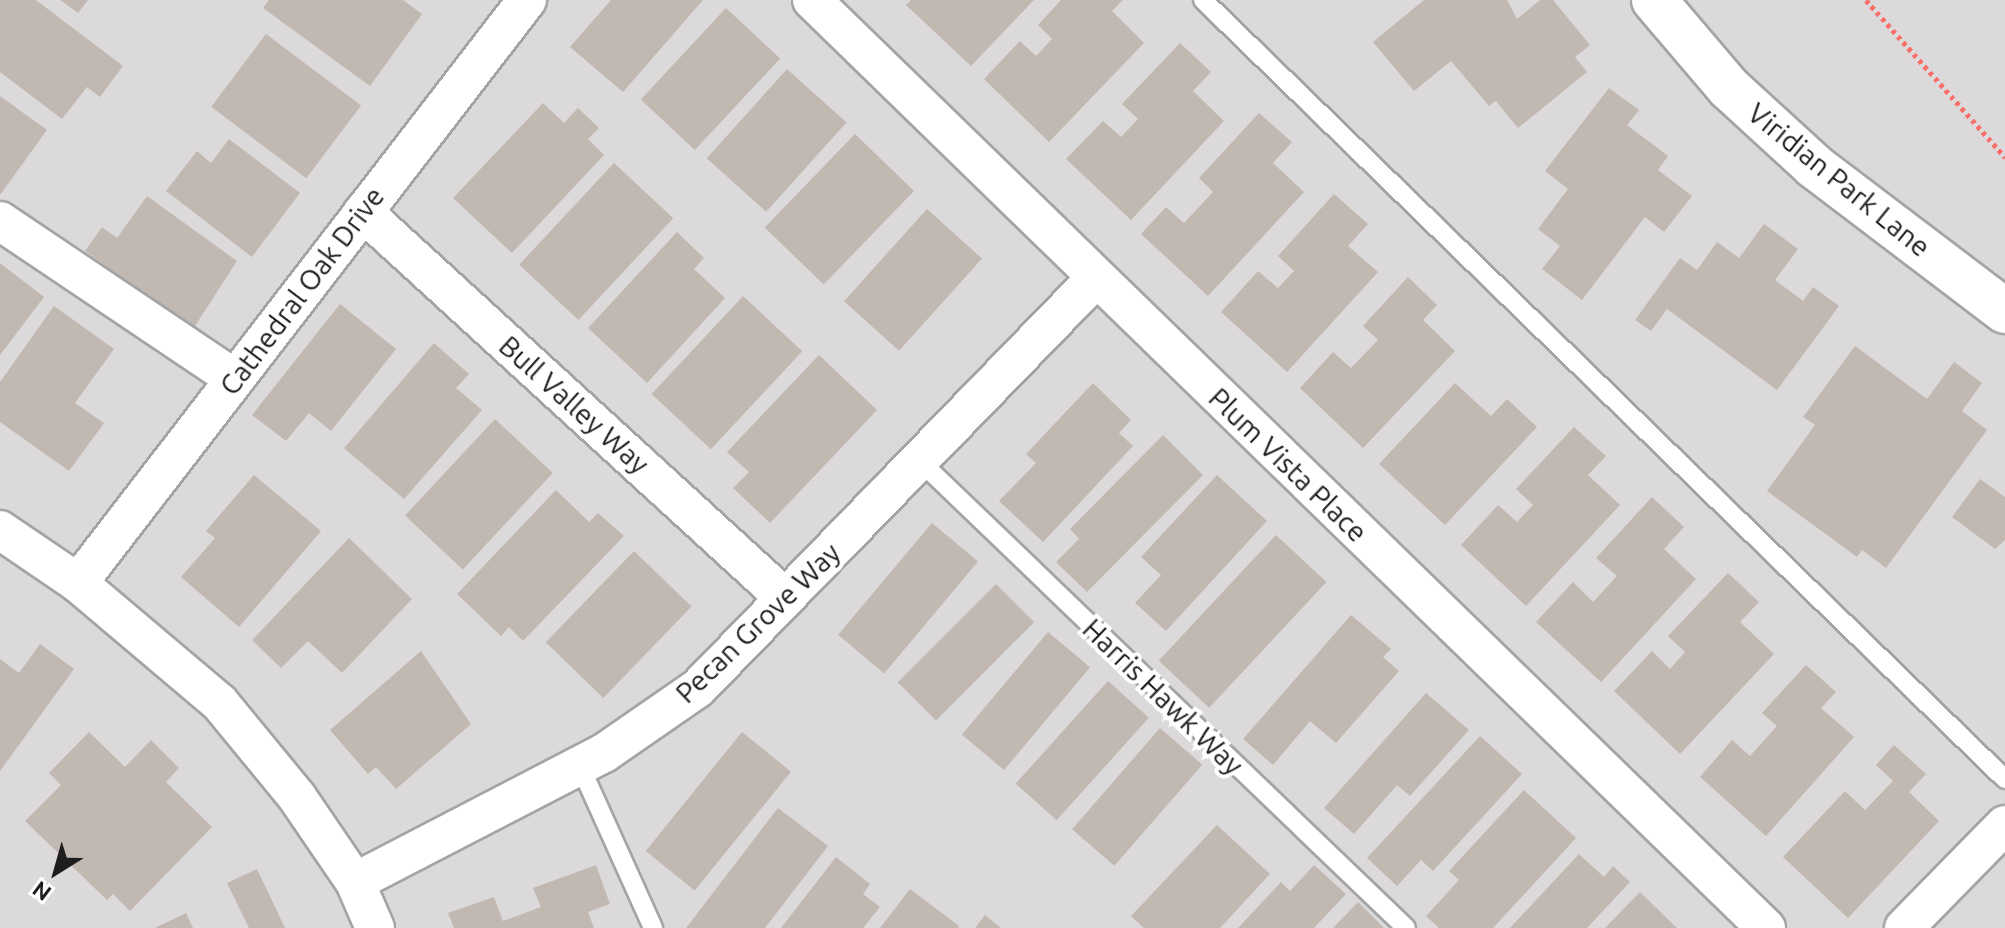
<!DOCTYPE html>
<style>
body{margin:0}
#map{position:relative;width:2005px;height:928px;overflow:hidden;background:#eee9e2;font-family:Ubuntu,sans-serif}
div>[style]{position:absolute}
.residential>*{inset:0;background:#dbd9da;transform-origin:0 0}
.building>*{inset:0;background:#c2b8b2;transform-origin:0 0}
.path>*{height:5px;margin-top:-2.5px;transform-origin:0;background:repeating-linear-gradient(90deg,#f87069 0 4px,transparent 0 8px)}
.roads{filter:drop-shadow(2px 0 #a4a4a4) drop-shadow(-2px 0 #a4a4a4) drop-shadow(0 2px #a4a4a4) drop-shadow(0 -2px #a4a4a4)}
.service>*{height:18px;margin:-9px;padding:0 9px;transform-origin:9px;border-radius:9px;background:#fff}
.minor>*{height:38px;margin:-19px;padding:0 19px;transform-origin:19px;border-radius:19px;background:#fff}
.tertiary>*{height:44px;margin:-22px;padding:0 22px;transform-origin:22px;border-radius:22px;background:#fff}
span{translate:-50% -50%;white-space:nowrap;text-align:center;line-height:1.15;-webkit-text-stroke:8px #fff;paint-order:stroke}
.street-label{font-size:28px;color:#1d1d1d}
.north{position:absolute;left:16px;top:832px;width:80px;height:80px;-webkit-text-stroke:6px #fff;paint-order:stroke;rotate:217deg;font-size:22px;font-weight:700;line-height:32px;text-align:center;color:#1d1d1d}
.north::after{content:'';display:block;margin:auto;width:28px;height:36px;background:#1d1d1d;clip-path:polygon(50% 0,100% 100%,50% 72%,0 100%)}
</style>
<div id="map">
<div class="residential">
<div style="left:0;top:0;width:2005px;height:928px"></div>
</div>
<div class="building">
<div style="clip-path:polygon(0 0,36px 0,123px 66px,100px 97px,87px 87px,62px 119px,0 72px)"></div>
<div style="clip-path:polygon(60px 0,88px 0,78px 13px)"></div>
<div style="clip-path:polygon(269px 0,403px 0,422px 14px,370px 86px,263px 8px)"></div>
<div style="clip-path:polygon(611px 0,703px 0,623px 92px,570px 47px)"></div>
<div style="clip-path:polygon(911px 0,1034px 0,971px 66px,906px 5px)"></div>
<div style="clip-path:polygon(1061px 0,1123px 0,1112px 11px,1144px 43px,1049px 142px,984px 79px,1020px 41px,1036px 56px,1052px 39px,1038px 25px)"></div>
<div style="clip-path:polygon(1424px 0,1507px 0,1517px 19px,1540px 0,1553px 0,1590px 45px,1575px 57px,1587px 72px,1518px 128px,1496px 101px,1489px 106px,1451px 61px,1414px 91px,1373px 42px)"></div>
<div style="left:726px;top:8px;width:74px;height:125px;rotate:43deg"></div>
<div style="left:266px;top:34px;width:119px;height:91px;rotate:37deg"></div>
<div style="clip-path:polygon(1180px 43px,1211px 72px,1193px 91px,1224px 121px,1131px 220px,1066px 159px,1103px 121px,1121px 137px,1138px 119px,1122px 104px)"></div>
<div style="left:787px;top:69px;width:80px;height:120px;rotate:42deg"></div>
<div style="clip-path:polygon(1609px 88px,1639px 110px,1627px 125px,1668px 156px,1658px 170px,1692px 196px,1664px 232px,1645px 217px,1582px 300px,1542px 269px,1560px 246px,1538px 229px,1568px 189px,1545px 171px)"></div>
<div style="clip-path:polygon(0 96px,47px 130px,0 195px)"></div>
<div style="clip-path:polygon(543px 103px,564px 123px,578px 108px,599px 128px,588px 139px,604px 155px,512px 253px,453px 198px)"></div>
<div style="clip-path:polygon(1259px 113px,1292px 142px,1273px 163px,1304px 192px,1208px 296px,1141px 234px,1166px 207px,1184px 223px,1213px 192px,1199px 178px)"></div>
<div style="left:855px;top:134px;width:82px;height:130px;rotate:44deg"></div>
<div style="clip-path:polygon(229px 139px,300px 193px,252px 257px,166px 191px,197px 151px,211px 163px)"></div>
<div style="left:614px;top:163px;width:81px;height:139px;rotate:43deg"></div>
<div style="clip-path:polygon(1334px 194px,1368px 224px,1348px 246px,1378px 272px,1287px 372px,1221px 312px,1258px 271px,1278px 288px,1294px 271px,1278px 256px)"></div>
<div style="clip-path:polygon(147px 196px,237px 261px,193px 329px,85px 251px,102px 227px,117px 238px)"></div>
<div style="left:927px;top:209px;width:74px;height:124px;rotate:42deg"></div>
<div style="clip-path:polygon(1764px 224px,1798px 249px,1775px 280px,1803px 301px,1813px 287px,1839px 306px,1777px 390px,1667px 309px,1651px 331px,1635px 320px,1680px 258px,1697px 270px,1717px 242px,1739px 258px)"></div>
<div style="clip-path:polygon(677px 232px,704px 258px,694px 269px,725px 298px,647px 383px,588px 328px)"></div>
<div style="clip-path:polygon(0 263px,44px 297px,0 355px)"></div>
<div style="clip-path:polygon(1408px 277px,1437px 305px,1423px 320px,1455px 351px,1363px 448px,1300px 388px,1333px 352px,1351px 368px,1378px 340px,1363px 326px)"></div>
<div style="left:743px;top:296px;width:81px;height:134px;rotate:43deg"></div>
<div style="clip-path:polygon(340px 304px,396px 349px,331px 431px,309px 413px,286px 441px,252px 415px)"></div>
<div style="clip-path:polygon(54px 306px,114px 349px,75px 403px,104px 423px,69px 471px,0 422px,0 382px)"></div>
<div style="clip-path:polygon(434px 343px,469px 374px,456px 388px,482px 410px,404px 499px,344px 448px)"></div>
<div style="clip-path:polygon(1855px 346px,1927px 399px,1954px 362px,1982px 383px,1962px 411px,1987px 430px,1886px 568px,1862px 550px,1857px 557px,1767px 491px,1815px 425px,1803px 417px)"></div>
<div style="clip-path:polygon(819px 355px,877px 410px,770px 523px,733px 488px,749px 472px,727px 452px)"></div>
<div style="clip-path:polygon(1093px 383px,1131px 420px,1119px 433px,1133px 446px,1043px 542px,999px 501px,1036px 463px,1026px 454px)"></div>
<div style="clip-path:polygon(1455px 383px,1491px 416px,1507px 399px,1537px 427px,1445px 525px,1379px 464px)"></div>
<div style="left:495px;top:419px;width:79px;height:132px;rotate:43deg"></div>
<div style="clip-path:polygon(1574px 427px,1606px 456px,1588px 475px,1620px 505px,1526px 606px,1461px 545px,1498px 505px,1517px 522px,1533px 505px,1516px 489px)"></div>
<div style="clip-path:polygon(1163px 435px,1203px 475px,1087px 592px,1056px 562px,1079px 539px,1070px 529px)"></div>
<div style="clip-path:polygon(254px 475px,321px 531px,239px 627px,181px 577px,215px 538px,206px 531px)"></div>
<div style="clip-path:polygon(1217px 475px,1267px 521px,1166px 631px,1135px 603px,1161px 575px,1141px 557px)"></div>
<div style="clip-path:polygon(1980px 479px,2005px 497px,2005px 540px,1995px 549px,1952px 517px)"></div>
<div style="clip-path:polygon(556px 490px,589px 522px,598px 513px,624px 536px,523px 641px,509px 627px,501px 636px,457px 594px)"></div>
<div style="clip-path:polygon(1652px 497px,1684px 527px,1664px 549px,1696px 579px,1601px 682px,1536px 622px,1573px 582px,1593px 602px,1617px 576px,1596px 558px)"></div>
<div style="left:932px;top:523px;width:60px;height:146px;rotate:40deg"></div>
<div style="left:1276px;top:535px;width:69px;height:172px;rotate:43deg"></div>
<div style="clip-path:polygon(349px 538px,412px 599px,342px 673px,308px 641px,281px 668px,252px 640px)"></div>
<div style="left:634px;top:551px;width:80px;height:127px;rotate:44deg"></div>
<div style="clip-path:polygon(1728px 573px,1759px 602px,1740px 622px,1774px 654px,1680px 754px,1614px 691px,1652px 651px,1670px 669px,1685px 652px,1668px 636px)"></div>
<div style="left:996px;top:584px;width:54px;height:139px;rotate:45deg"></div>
<div style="clip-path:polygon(1351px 615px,1391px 649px,1383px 657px,1399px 671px,1336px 743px,1310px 721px,1273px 765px,1243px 739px)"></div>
<div style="left:1048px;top:632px;width:55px;height:134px;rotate:40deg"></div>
<div style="clip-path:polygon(40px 644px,74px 669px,0 771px,0 659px,19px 673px)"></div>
<div style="clip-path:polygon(421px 651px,471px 724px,396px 789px,376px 767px,368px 774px,330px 730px)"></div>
<div style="clip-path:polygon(1806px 665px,1836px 692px,1821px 708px,1854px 737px,1766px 836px,1700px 777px,1732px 740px,1750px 756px,1777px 726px,1762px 713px)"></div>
<div style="left:1108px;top:681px;width:55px;height:138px;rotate:42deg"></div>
<div style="clip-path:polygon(1426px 693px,1469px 730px,1410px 796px,1397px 785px,1354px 834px,1324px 808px)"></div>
<div style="left:1160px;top:728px;width:56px;height:134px;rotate:41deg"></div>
<div style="clip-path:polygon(89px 732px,125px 767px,151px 740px,179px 768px,166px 782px,212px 827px,130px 911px,113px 894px,107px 900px,25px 821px,61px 785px,49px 773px)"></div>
<div style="left:742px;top:732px;width:63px;height:153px;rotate:39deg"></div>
<div style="clip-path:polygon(1480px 736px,1522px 774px,1433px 871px,1421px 860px,1397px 886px,1367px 858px)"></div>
<div style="clip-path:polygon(1894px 745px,1926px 774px,1909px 792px,1939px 821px,1848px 918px,1783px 857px,1845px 791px,1865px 810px,1893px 781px,1876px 765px)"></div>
<div style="clip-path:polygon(1524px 790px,1576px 838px,1493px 928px,1439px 928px,1426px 916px,1459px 880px,1449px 871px)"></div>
<div style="clip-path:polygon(778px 808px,828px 846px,765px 928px,686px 928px)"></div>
<div style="clip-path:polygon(1217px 825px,1270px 874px,1220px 928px,1144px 928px,1131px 916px)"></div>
<div style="clip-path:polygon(1579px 854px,1604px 877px,1613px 866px,1630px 882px,1587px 928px,1510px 928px)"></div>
<div style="clip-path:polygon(836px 857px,870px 884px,863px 894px,880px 907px,863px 928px,781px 928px)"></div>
<div style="clip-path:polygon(596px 865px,610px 904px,588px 912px,594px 928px,454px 928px,448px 913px,494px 897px,503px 921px,541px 907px,533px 888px)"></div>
<div style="clip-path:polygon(1314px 865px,1346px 894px,1314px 928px,1238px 928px,1281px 882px,1290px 891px)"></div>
<div style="clip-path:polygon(257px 869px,285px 928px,249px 928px,227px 883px)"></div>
<div style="clip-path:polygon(910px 889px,959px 926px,958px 928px,880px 928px)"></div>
<div style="clip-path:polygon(1640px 892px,1677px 928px,1605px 928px)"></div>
<div style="clip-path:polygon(1358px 902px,1384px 928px,1333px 928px)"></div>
<div style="clip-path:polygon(186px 913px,193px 928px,155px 928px)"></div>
<div style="clip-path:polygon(985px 915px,1001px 928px,975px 928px)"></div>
</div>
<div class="path">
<div style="left:1866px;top:0;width:210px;rotate:48.5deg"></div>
</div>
<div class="roads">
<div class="service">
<div style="left:1203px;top:0;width:1118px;rotate:44.17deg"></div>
<div style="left:922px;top:463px;width:671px;rotate:43.85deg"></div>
<div style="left:580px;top:766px;width:178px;rotate:65.7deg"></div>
</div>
<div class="minor">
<div style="left:812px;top:0;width:1331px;rotate:44.21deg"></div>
<div style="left:363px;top:212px;width:572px;rotate:42.45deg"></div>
<div style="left:0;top:221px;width:283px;rotate:33.9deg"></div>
<div style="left:0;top:530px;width:94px;rotate:34.2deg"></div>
<div style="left:78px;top:583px;width:185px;rotate:40.2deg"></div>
<div style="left:219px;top:702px;width:123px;rotate:50.6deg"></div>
<div style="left:297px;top:797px;width:103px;rotate:55.7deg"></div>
<div style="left:355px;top:882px;width:50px;rotate:66.5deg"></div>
<div style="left:78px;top:583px;width:736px;rotate:-52.4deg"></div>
<div style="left:355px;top:882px;width:280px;rotate:-27.4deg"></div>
<div style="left:604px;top:753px;width:114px;rotate:-34.7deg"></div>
<div style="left:698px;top:688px;width:571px;rotate:-45.85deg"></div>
<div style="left:1904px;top:928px;width:144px;rotate:-45.6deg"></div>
</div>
<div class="tertiary">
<div style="left:1654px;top:0;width:116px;rotate:49.6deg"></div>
<div style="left:1729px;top:88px;width:115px;rotate:42.5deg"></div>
<div style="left:1814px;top:166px;width:240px;rotate:37.2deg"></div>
</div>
</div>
<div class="street-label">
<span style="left:1839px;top:180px;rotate:39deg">Viridian Park Lane</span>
<span style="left:302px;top:291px;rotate:-53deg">Cathedral Oak Drive</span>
<span style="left:574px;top:405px;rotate:42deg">Bull Valley Way</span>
<span style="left:1288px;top:465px;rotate:44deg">Plum Vista Place</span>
<span style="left:758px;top:623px;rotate:-44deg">Pecan Grove Way</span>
<span style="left:1163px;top:697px;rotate:44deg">Harris Hawk Way</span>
</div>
<div class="north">N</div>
</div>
